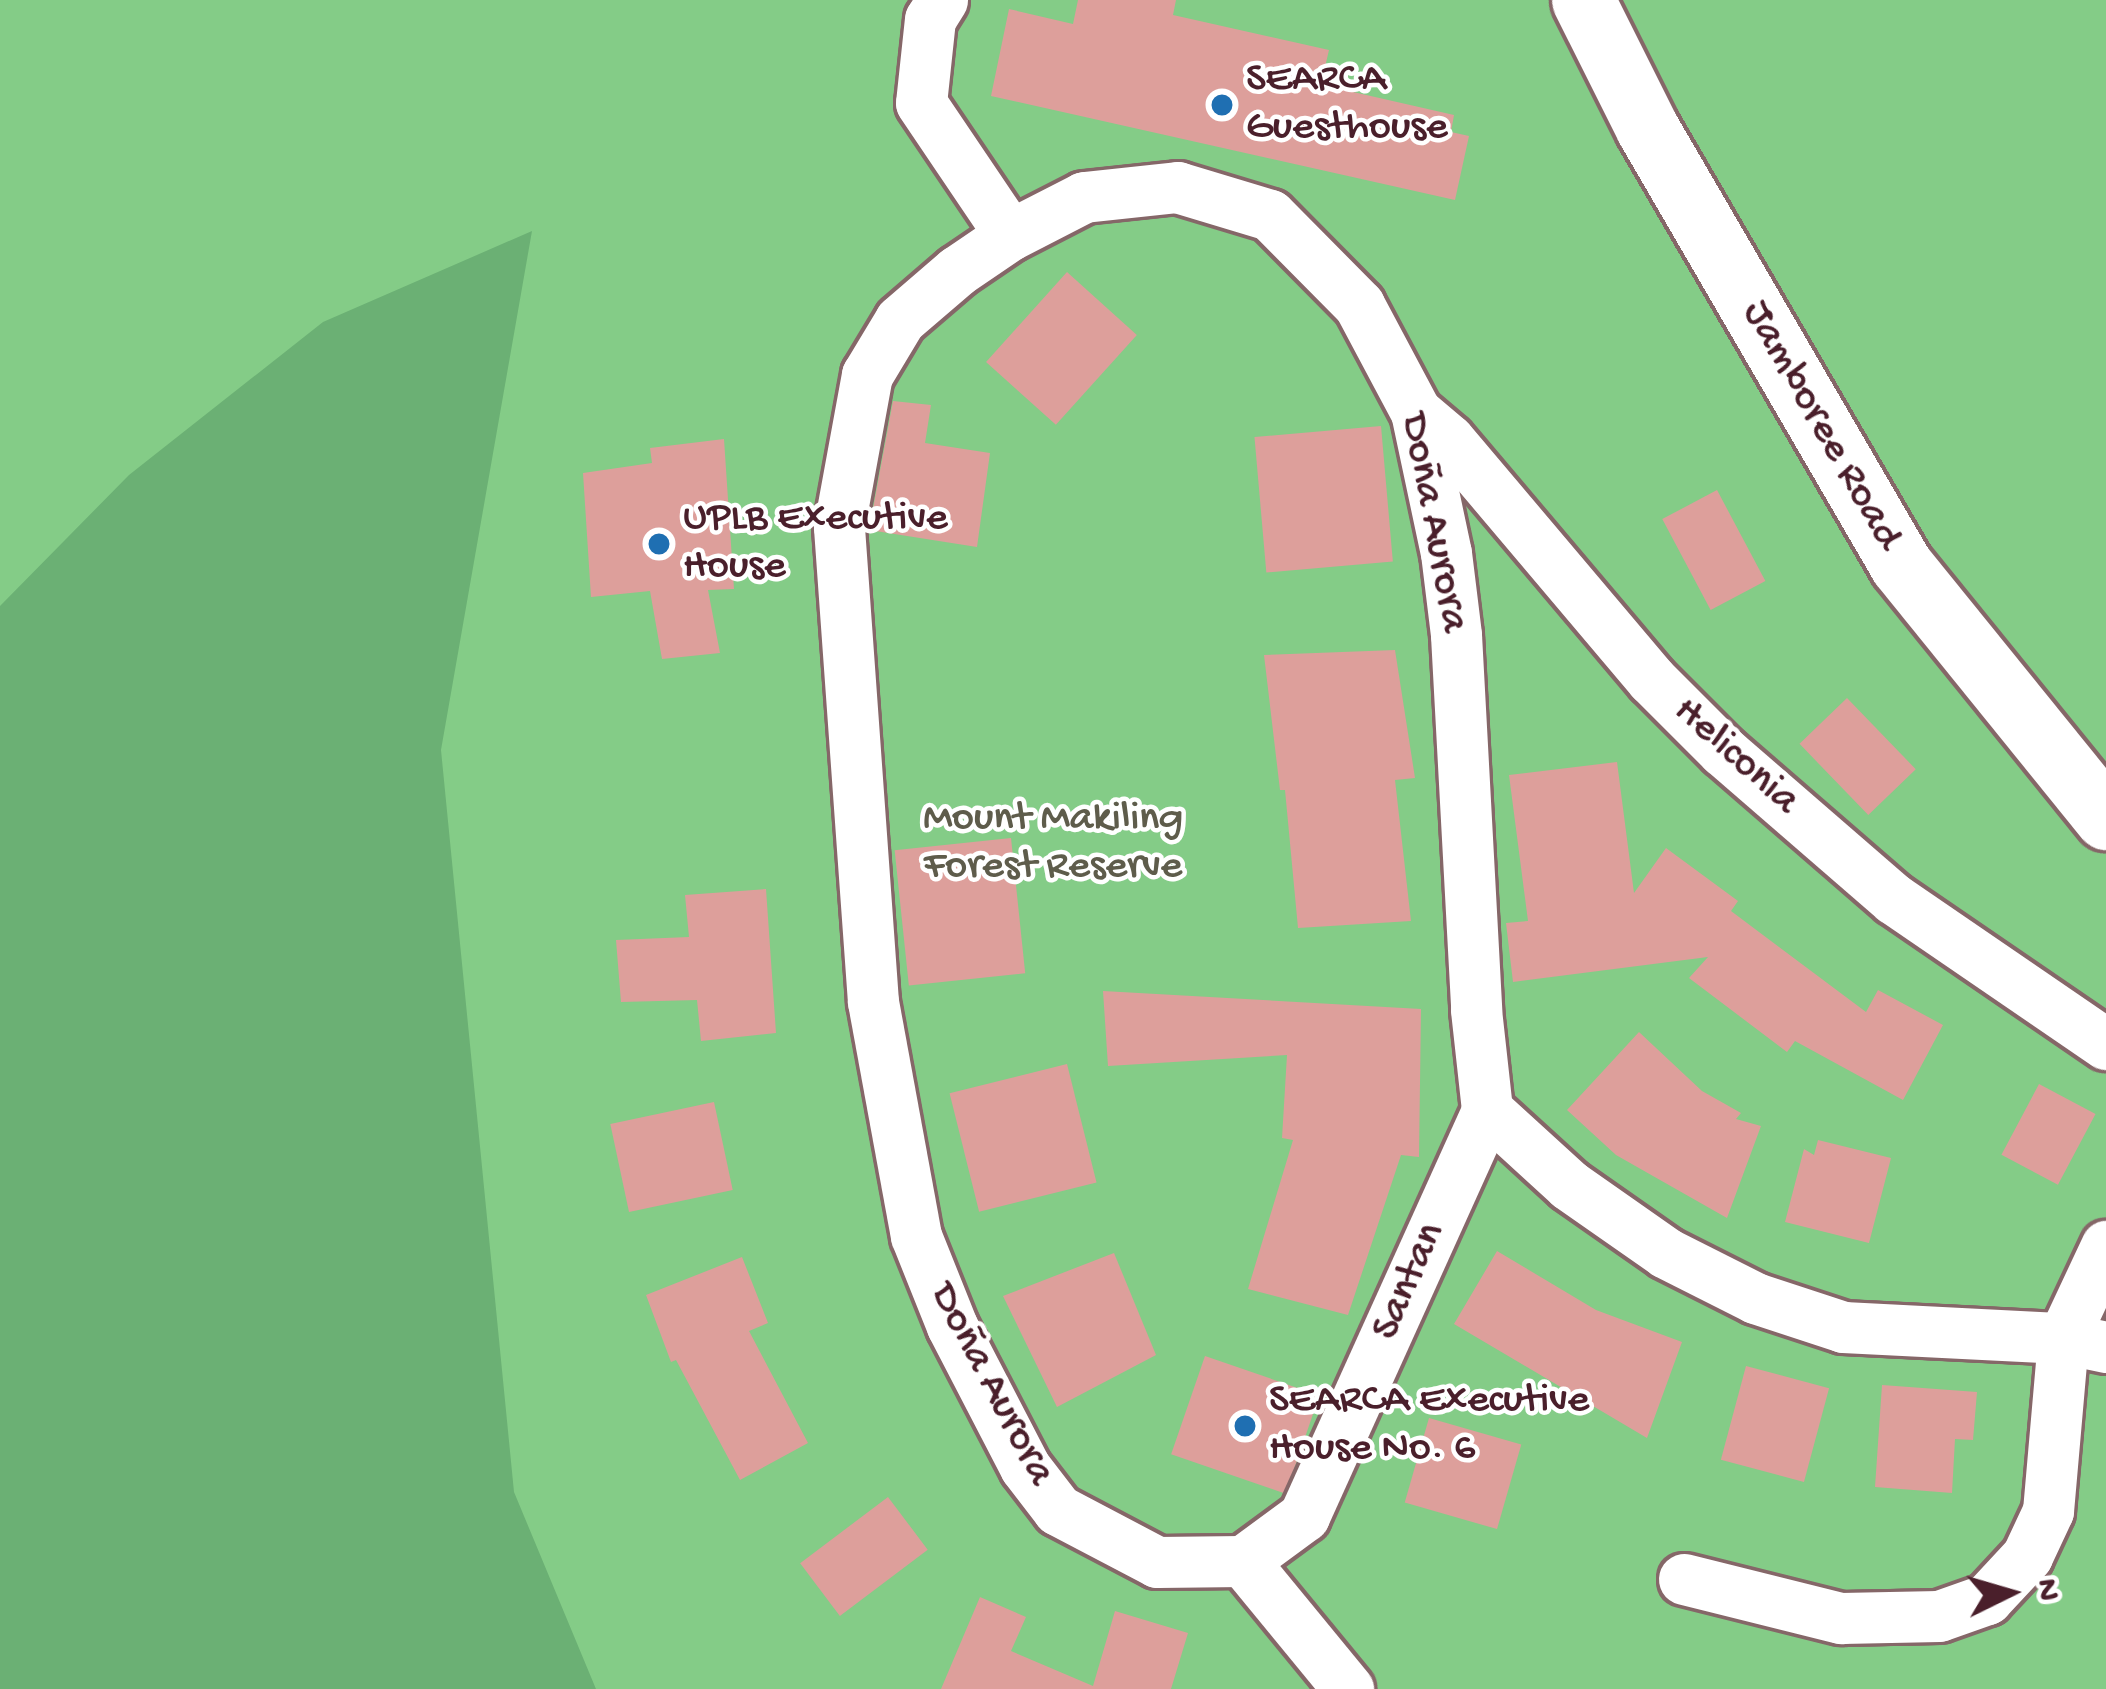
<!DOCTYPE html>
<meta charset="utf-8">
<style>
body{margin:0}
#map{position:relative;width:2106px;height:1689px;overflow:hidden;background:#f2edd9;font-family:"Gochi Hand",sans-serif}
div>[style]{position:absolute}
.green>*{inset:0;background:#84cc87;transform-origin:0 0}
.forest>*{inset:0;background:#6bb074}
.building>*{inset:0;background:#dd9f9b;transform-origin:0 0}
.roads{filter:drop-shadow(3px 0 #856768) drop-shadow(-3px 0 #856768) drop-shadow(0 3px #856768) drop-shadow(0 -3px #856768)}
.minor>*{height:51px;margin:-25.5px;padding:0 25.5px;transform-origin:25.5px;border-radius:25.5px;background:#fff}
.major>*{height:63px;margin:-31.5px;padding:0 31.5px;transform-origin:31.5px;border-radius:31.5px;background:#fff}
.dots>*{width:33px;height:33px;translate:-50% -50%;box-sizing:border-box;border:6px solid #fff;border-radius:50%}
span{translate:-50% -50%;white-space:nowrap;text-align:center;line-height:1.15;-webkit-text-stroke:9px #fff;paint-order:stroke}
.poi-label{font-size:42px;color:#4a1f2b}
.left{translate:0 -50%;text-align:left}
.street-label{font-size:42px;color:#4a1f2b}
.park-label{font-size:42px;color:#5e5c4b}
.north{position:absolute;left:1950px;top:1533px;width:120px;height:120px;-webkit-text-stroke:9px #fff;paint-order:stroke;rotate:85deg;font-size:33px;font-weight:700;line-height:48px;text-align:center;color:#4a1f2b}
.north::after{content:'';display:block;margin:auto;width:42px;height:54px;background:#4a1f2b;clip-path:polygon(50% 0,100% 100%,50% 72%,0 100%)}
</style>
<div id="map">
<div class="green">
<div style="left:0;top:0;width:2106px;height:1689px"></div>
</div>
<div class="forest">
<div style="clip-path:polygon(532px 231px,441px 750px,514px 1492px,596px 1689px,0 1689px,0 606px,129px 475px,323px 322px)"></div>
</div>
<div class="building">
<div style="clip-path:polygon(1078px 0,1176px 0,1173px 15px,1329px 50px,1325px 67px,1343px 72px,1340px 89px,1454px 115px,1451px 132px,1469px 136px,1455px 200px,991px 96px,1009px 9px,1073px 24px)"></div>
<div style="left:1067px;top:272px;width:94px;height:121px;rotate:42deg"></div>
<div style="clip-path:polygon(893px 401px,931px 405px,925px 443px,990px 453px,977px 547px,869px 530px)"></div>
<div style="left:1381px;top:426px;width:136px;height:127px;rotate:85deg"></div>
<div style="clip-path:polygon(724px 439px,734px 589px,708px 590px,720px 653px,662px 659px,650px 591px,591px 597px,583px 473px,652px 463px,650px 448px)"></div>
<div style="left:1717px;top:490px;width:103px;height:62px;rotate:62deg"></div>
<div style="clip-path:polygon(1395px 650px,1415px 778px,1395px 780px,1411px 921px,1298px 928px,1285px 790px,1280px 790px,1264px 655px)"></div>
<div style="left:1847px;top:698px;width:99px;height:66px;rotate:46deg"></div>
<div style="clip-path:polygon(1617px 762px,1634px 893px,1666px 848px,1738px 901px,1731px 911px,1866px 1012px,1878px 990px,1943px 1025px,1903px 1100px,1795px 1041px,1787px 1052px,1689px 978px,1708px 957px,1513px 982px,1506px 923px,1528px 921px,1509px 775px)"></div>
<div style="left:1011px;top:838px;width:136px;height:117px;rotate:84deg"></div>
<div style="clip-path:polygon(766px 889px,776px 1033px,701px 1041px,697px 1000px,621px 1002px,616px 940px,689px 937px,685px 895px)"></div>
<div style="clip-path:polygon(1103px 991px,1421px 1009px,1419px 1157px,1401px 1155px,1348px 1315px,1248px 1289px,1293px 1140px,1282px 1138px,1287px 1055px,1108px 1066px)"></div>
<div style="clip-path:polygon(1639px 1032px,1702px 1091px,1741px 1113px,1736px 1119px,1761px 1126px,1727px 1218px,1616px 1155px,1567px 1110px)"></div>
<div style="left:1067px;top:1064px;width:122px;height:121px;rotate:76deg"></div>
<div style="left:2039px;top:1084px;width:64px;height:80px;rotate:28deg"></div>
<div style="left:714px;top:1102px;width:90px;height:106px;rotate:78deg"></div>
<div style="clip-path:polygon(1818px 1140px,1891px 1158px,1869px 1243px,1785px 1222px,1804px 1149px,1814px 1155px)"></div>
<div style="clip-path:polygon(1497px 1251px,1596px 1310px,1682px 1342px,1647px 1438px,1454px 1324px)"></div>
<div style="clip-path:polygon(1114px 1253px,1156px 1355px,1057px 1407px,1003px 1296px)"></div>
<div style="clip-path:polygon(742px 1257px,768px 1323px,749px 1331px,808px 1443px,740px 1480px,676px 1360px,671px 1362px,646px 1295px)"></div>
<div style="left:1205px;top:1356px;width:121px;height:104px;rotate:19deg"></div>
<div style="left:1746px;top:1366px;width:86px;height:97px;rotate:15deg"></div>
<div style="clip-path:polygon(1882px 1385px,1977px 1392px,1973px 1440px,1955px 1439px,1952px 1493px,1875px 1487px)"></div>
<div style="left:1429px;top:1418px;width:96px;height:88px;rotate:16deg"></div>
<div style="left:888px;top:1497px;width:66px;height:110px;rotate:53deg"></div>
<div style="clip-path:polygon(980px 1597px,1026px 1617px,1011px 1651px,1093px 1686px,1115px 1611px,1188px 1633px,1171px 1689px,941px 1689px)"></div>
</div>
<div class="roads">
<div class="minor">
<div style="left:942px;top:0;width:22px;rotate:122deg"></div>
<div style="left:930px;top:19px;width:84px;rotate:96.1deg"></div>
<div style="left:921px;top:103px;width:159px;rotate:56deg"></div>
<div style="left:1416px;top:412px;width:43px;rotate:40.3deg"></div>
<div style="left:1449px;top:440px;width:314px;rotate:49.8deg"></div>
<div style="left:1652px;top:680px;width:100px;rotate:45deg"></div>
<div style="left:1723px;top:751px;width:226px;rotate:40.9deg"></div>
<div style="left:1894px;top:899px;width:257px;rotate:34.4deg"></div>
<div style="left:1243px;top:1561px;width:86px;rotate:179.3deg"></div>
<div style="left:1157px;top:1562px;width:112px;rotate:-152.3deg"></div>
<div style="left:1058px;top:1510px;width:54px;rotate:-127.5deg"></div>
<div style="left:1025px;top:1467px;width:159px;rotate:-117.4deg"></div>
<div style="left:952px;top:1326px;width:97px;rotate:-111.8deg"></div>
<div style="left:916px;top:1236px;width:238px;rotate:-100.4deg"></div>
<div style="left:873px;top:1002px;width:476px;rotate:-94.1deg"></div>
<div style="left:839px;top:527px;width:155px;rotate:-79.6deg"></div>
<div style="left:867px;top:375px;width:64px;rotate:-59deg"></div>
<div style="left:900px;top:320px;width:75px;rotate:-40.7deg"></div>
<div style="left:957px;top:271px;width:64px;rotate:-34.2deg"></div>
<div style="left:1010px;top:235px;width:83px;rotate:-27.2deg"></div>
<div style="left:1084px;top:197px;width:94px;rotate:-6.1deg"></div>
<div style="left:1177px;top:187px;width:97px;rotate:16.8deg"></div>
<div style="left:1270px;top:215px;width:127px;rotate:45.3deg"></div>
<div style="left:1359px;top:305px;width:121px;rotate:62deg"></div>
<div style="left:1416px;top:412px;width:144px;rotate:78deg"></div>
<div style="left:1446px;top:553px;width:83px;rotate:83deg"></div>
<div style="left:1456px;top:635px;width:376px;rotate:86.9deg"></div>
<div style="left:1476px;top:1010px;width:101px;rotate:83.7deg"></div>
<div style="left:1487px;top:1110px;width:111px;rotate:42.4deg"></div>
<div style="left:1569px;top:1185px;width:118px;rotate:35deg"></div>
<div style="left:1666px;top:1253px;width:100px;rotate:26.8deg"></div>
<div style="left:1755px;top:1298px;width:93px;rotate:18.2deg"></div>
<div style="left:1843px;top:1327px;width:220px;rotate:2.9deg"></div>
<div style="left:2063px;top:1338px;width:44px;rotate:11.8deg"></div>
<div style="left:1243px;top:1561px;width:76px;rotate:-36.4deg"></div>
<div style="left:1304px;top:1516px;width:445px;rotate:-65.7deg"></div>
<div style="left:1243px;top:1561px;width:166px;rotate:50.6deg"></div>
<div style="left:1684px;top:1579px;width:162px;rotate:14deg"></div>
<div style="left:1841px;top:1618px;width:98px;rotate:-1.2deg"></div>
<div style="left:1939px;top:1616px;width:51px;rotate:-19.5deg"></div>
<div style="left:1987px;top:1599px;width:59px;rotate:-47.1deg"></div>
<div style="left:2027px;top:1556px;width:50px;rotate:-65deg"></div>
<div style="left:2048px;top:1511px;width:174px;rotate:-85deg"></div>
<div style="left:2063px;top:1338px;width:102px;rotate:-64.9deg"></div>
</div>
<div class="major">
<div style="left:1583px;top:0;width:143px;rotate:63.4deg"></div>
<div style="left:1647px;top:128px;width:505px;rotate:59.83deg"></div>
<div style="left:1901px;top:565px;width:326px;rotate:51deg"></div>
</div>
</div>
<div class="dots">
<div style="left:1222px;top:105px;background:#1f6fb2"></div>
<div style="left:659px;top:544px;background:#1f6fb2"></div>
<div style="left:1245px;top:1426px;background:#1f6fb2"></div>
</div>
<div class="poi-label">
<span class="left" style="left:1246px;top:105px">SEARCA<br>Guesthouse</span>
<span class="left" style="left:683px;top:544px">UPLB Executive<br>House</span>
<span class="left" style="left:1269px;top:1426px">SEARCA Executive<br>House No. 6</span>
</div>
<div class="street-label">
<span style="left:1820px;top:426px;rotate:60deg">Jamboree Road</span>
<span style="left:1432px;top:523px;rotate:79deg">Doña Aurora</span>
<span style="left:1735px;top:757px;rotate:42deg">Heliconia</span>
<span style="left:1410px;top:1282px;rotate:-66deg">Santan</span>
<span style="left:990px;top:1385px;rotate:62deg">Doña Aurora</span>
</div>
<div class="park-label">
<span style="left:1053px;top:844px">Mount Makiling<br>Forest Reserve</span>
</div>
<div class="north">N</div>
</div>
